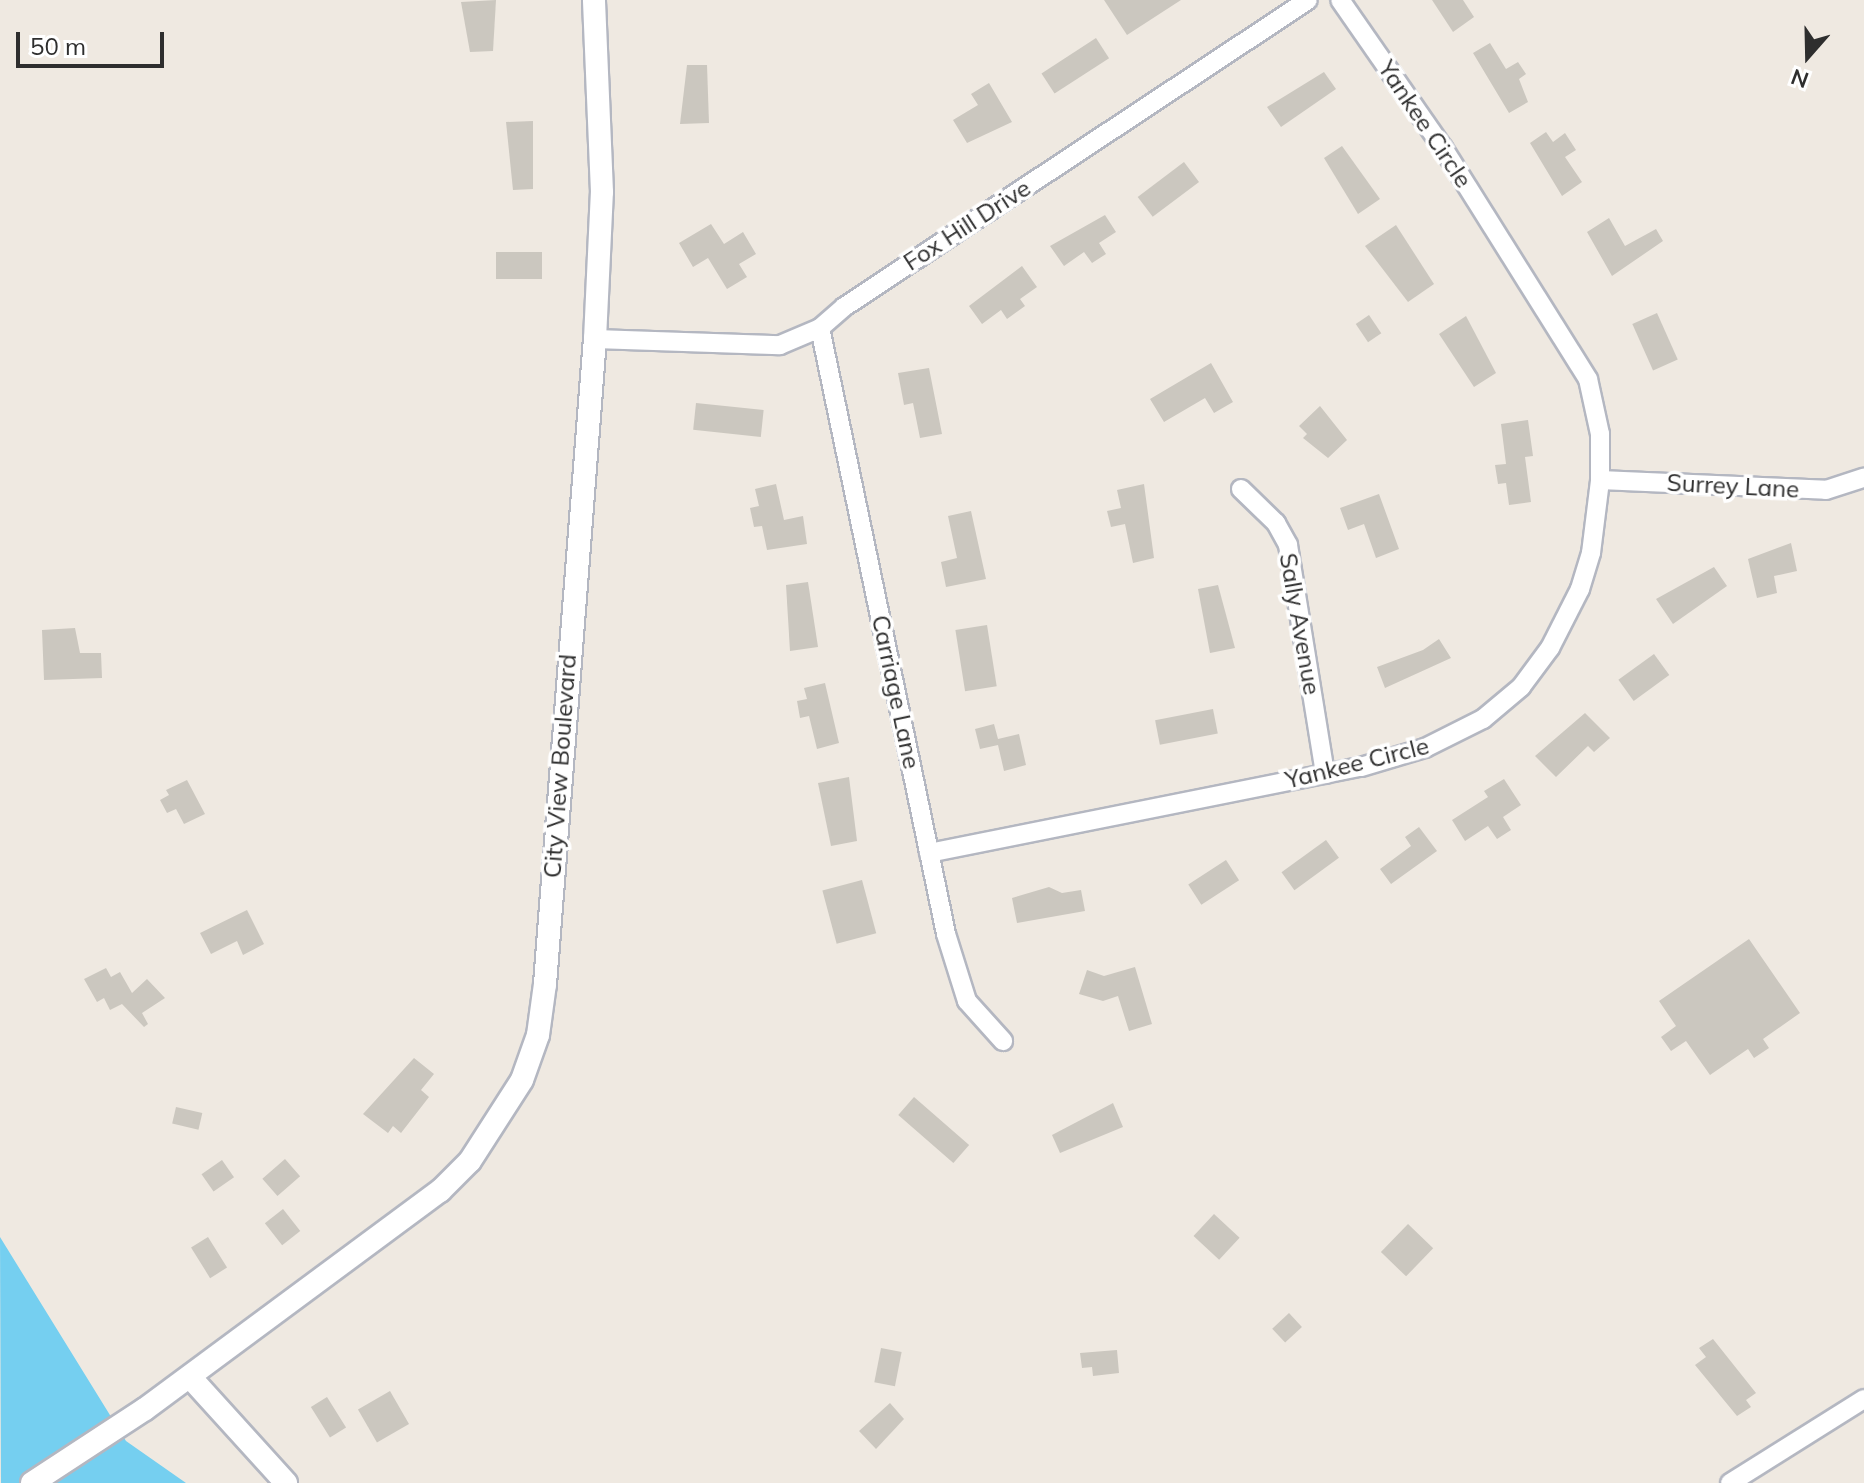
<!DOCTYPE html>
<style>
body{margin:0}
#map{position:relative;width:1864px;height:1483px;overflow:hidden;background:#efe9e1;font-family:Mulish,sans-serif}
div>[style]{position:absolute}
.water>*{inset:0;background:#75cff0}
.building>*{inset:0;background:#cbc7bf;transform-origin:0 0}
.roads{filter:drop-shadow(2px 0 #b4b7c1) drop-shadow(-2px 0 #b4b7c1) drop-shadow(0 2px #b4b7c1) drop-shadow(0 -2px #b4b7c1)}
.minor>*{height:18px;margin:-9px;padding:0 9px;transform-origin:9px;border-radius:9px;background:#fff}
.tertiary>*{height:22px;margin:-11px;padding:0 11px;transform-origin:11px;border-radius:11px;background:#fff}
span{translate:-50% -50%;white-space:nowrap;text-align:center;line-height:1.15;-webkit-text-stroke:7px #fff;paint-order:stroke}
.street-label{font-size:24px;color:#2e2e2e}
.north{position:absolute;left:1768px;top:16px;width:80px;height:80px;-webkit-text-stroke:6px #fff;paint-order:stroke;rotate:200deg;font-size:22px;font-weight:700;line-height:32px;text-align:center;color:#2e2e2e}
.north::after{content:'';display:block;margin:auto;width:28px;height:36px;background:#2e2e2e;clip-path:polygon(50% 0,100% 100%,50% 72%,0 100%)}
.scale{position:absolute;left:16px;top:32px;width:148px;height:36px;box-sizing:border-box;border:4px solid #2e2e2e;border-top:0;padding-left:10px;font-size:24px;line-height:28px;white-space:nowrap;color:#2e2e2e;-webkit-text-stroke:6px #fff;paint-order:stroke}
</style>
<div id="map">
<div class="water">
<div style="clip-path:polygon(0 1237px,126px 1441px,186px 1483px,1px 1483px)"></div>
</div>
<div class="building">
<div style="clip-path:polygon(496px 0,493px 51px,470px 52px,461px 2px)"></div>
<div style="clip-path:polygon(1104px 0,1181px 0,1127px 35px)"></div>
<div style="clip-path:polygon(1432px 0,1463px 0,1474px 17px,1453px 32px)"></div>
<div style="left:1096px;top:38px;width:24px;height:65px;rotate:57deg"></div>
<div style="clip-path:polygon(1490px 43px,1506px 69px,1518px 62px,1526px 74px,1519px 79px,1528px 102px,1509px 113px,1473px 53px)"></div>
<div style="clip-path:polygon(687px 65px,707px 65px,709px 123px,680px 124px)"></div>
<div style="clip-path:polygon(1324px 72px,1336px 89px,1281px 127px,1267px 107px)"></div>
<div style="clip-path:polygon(989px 83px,1012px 122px,967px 143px,953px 120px,978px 105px,971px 94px)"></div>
<div style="clip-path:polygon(533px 121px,533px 189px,513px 190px,506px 122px)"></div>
<div style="clip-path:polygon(1546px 132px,1553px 142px,1565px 133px,1576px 150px,1565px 157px,1582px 182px,1562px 196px,1530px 143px)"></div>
<div style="clip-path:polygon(1342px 146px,1380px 199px,1358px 214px,1324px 158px)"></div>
<div style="left:1184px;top:162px;width:25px;height:58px;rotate:53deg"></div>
<div style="clip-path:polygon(1105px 215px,1116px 232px,1099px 243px,1106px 254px,1092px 263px,1084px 252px,1064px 266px,1050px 246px)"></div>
<div style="clip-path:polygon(1609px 218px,1625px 246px,1656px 229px,1663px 241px,1612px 276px,1587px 232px)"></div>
<div style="clip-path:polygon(711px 224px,724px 244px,743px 232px,756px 254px,739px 264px,747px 277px,727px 289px,708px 258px,693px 267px,679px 243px)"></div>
<div style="clip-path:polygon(1396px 225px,1434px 284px,1408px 302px,1365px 246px)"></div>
<div style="left:496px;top:252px;width:46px;height:27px"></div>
<div style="clip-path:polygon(1022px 266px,1037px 287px,1020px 299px,1025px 306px,1007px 319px,1001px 310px,982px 324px,969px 306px)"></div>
<div style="left:1657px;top:313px;width:51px;height:27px;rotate:66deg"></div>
<div style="left:1369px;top:315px;width:22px;height:16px;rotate:56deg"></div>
<div style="clip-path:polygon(1466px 316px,1496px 373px,1474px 387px,1439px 334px)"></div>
<div style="clip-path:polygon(1211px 363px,1233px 402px,1214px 413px,1205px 398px,1164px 422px,1150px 399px)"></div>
<div style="clip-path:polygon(929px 368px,942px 434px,920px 438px,913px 403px,904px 405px,898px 373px)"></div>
<div style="left:696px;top:403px;width:68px;height:27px;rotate:6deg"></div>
<div style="clip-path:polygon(1320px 406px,1347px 440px,1328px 458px,1303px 438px,1307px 434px,1299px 426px)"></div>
<div style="clip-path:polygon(1528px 420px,1533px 456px,1525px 457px,1531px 502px,1509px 505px,1506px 483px,1498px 484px,1495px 465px,1506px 464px,1501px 424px)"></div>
<div style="clip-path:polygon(776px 484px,784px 520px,803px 516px,807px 544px,767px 550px,762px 526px,754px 527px,750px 508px,759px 506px,755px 489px)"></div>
<div style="clip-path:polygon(1144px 484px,1154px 558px,1133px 563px,1125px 524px,1111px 527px,1107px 511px,1121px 508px,1117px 490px)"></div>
<div style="clip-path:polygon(1379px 494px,1399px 549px,1376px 558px,1364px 524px,1348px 530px,1340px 508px)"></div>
<div style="clip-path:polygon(971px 511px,986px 579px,946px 587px,941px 562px,957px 558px,948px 516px)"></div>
<div style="clip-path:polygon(1791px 543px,1797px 571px,1774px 576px,1777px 593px,1757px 598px,1748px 559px)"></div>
<div style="clip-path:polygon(1714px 567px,1727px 586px,1673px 624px,1656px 599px)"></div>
<div style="clip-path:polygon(808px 582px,818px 647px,790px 651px,786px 585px)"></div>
<div style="clip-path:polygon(1218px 585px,1235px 648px,1210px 653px,1198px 589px)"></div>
<div style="left:987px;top:625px;width:62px;height:32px;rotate:81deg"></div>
<div style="clip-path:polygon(75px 628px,80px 653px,101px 653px,102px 678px,44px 680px,42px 630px)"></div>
<div style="clip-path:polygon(1439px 639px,1451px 658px,1385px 688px,1377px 667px,1423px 650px)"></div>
<div style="left:1654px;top:654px;width:26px;height:44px;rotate:54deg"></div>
<div style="clip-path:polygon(825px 683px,839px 743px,817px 749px,809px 716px,800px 718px,797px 701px,807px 699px,804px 688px)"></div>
<div style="left:1213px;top:709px;width:25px;height:59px;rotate:79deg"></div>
<div style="clip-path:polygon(1585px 713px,1610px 738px,1594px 752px,1588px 746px,1556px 777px,1535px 756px)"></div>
<div style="clip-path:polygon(994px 724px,998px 739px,1019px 734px,1026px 765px,1004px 771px,998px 745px,980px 749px,975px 729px)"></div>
<div style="clip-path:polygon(849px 777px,857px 841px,831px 846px,818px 783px)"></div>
<div style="clip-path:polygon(1504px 779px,1521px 805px,1503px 817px,1511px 830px,1497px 839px,1488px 826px,1465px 841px,1452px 820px,1488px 797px,1484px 791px)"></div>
<div style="clip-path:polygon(187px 780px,205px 814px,184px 824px,176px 809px,167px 813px,160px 800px,169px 795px,166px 790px)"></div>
<div style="clip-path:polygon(1419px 827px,1437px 851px,1391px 884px,1380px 869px,1411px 846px,1405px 837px)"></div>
<div style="left:1326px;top:840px;width:22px;height:55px;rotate:54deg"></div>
<div style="left:1226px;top:860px;width:24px;height:45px;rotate:57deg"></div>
<div style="left:862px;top:880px;width:55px;height:41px;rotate:75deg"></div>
<div style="clip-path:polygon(1049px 887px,1062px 893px,1081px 890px,1085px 911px,1017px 923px,1012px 898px)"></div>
<div style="clip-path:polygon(247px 910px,264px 944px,243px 955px,237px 941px,211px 954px,200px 933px)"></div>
<div style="clip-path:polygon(1749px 939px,1800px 1013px,1763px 1039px,1769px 1048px,1754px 1058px,1748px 1049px,1710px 1075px,1686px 1041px,1671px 1051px,1661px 1037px,1676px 1026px,1659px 1001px)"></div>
<div style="clip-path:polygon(1135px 967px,1152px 1024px,1129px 1031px,1118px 996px,1103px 1001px,1079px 994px,1087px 970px,1104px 976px)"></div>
<div style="clip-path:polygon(106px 968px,111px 977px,120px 972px,132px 993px,147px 979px,165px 998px,142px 1013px,148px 1024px,144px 1027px,122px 1004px,110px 1010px,104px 998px,97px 1002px,84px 979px)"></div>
<div style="clip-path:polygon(414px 1058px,434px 1074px,421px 1090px,429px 1097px,401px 1133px,393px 1126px,388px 1133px,363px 1114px)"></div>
<div style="left:914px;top:1097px;width:73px;height:24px;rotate:41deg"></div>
<div style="clip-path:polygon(1113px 1103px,1123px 1127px,1060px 1153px,1052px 1135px)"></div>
<div style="left:176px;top:1107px;width:27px;height:17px;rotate:13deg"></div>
<div style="left:285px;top:1159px;width:23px;height:30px;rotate:49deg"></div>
<div style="left:222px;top:1160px;width:21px;height:25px;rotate:55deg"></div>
<div style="left:283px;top:1209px;width:28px;height:23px;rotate:52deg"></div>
<div style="left:1214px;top:1214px;width:35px;height:30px;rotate:43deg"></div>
<div style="left:1408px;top:1224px;width:35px;height:39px;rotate:44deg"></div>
<div style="left:208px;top:1237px;width:36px;height:20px;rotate:58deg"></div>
<div style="left:1289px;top:1313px;width:19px;height:23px;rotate:47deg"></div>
<div style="clip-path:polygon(1713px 1339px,1756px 1393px,1746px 1400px,1751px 1407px,1737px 1416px,1695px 1365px,1706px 1357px,1699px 1348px)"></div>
<div style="left:881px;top:1348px;width:21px;height:35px;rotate:11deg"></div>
<div style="clip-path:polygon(1117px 1350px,1119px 1373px,1093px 1376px,1092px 1367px,1082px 1368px,1080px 1353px)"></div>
<div style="left:390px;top:1391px;width:38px;height:37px;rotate:60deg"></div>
<div style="left:327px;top:1397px;width:36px;height:19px;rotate:58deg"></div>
<div style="clip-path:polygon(890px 1403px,904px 1419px,876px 1449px,859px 1431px)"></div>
</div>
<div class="roads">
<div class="minor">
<div style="left:820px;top:328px;width:619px;rotate:78.25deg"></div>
<div style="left:946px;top:934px;width:70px;rotate:72.6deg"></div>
<div style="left:967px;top:1001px;width:54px;rotate:48deg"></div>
<div style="left:595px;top:339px;width:185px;rotate:1.9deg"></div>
<div style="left:780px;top:345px;width:43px;rotate:-23deg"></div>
<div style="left:820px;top:328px;width:32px;rotate:-41deg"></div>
<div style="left:844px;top:307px;width:556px;rotate:-33.49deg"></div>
<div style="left:1600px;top:480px;width:226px;rotate:2.5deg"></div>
<div style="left:1826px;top:490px;width:40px;rotate:-18deg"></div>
<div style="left:1241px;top:489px;width:49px;rotate:44.2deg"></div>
<div style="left:1276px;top:523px;width:25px;rotate:61deg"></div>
<div style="left:1288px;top:545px;width:232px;rotate:80.8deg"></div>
<div style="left:929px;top:853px;width:440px;rotate:-11.3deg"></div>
<div style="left:1361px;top:767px;width:67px;rotate:-16.5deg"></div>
<div style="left:1425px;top:748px;width:65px;rotate:-26.6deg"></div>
<div style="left:1483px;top:719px;width:50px;rotate:-40.1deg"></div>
<div style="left:1521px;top:687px;width:49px;rotate:-53.4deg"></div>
<div style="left:1550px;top:648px;width:66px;rotate:-63deg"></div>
<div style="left:1580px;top:589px;width:38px;rotate:-73deg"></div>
<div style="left:1591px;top:553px;width:73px;rotate:-82.9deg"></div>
<div style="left:1600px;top:481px;width:47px;rotate:-90deg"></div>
<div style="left:1600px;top:434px;width:56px;rotate:-102.3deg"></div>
<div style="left:1588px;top:379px;width:273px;rotate:-122.1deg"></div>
<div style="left:1443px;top:148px;width:180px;rotate:-124.8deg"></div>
<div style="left:1730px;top:1483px;width:158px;rotate:-32.1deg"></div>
</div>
<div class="tertiary">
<div style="left:190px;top:1377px;width:143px;rotate:47.8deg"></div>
<div style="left:32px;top:1483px;width:135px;rotate:-33.2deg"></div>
<div style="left:145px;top:1409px;width:367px;rotate:-36.5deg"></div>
<div style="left:440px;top:1191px;width:42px;rotate:-45deg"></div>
<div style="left:470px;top:1161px;width:96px;rotate:-57.3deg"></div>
<div style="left:522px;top:1080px;width:48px;rotate:-70.4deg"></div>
<div style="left:538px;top:1035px;width:51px;rotate:-82.2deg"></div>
<div style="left:545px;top:984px;width:647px;rotate:-85.57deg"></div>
<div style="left:595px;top:339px;width:147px;rotate:-87.3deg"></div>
<div style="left:602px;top:192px;width:192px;rotate:-92.4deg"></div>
</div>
</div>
<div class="street-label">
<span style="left:1425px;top:124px;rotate:56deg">Yankee Circle</span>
<span style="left:967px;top:225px;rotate:-33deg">Fox Hill Drive</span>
<span style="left:1733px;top:486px;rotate:3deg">Surrey Lane</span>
<span style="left:1300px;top:624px;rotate:80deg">Sally Avenue</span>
<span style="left:896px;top:692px;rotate:78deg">Carriage Lane</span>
<span style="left:1357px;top:763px;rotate:-14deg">Yankee Circle</span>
<span style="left:560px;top:766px;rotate:-86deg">City View Boulevard</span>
</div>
<div class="north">N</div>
<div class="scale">50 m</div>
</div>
